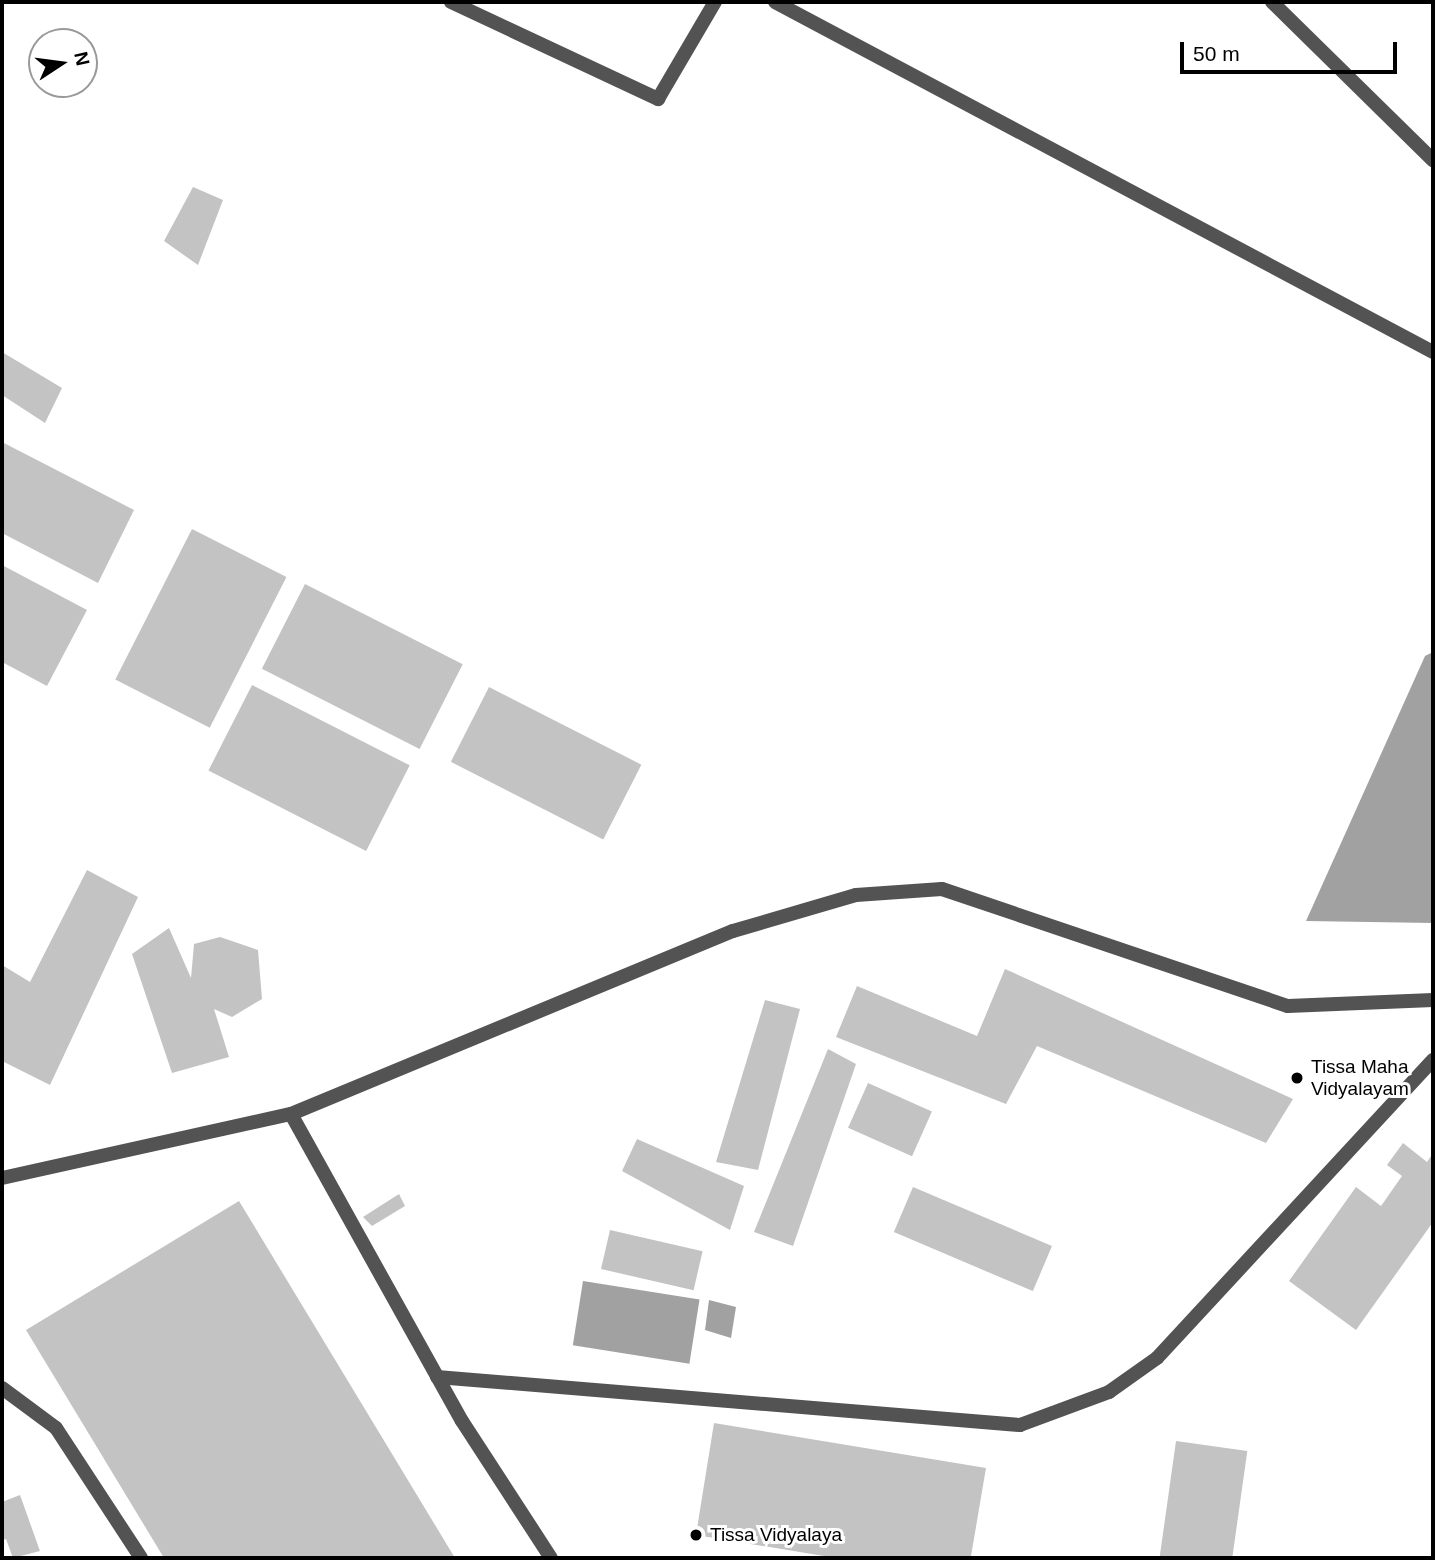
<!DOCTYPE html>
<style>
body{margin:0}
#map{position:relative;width:1435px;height:1560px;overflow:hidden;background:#fff;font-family:Arial,sans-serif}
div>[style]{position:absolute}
.water>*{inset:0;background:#a1a1a1;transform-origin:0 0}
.building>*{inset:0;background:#c3c3c3;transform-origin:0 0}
.lane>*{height:14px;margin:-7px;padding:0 7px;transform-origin:7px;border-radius:7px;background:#535353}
.street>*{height:14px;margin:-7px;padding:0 7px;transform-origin:7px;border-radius:7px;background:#535353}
.dots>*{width:19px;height:19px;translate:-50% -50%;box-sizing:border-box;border:4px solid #fff;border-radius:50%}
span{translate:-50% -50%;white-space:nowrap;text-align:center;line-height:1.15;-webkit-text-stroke:6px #fff;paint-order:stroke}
.poi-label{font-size:19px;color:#000}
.left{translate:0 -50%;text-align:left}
.frame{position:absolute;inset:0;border:4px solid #000;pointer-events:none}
.north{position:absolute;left:28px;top:28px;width:70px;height:70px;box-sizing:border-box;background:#fff;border:2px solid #999;border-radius:50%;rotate:77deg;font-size:19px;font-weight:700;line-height:28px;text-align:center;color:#000}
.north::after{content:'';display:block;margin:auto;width:24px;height:32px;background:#000;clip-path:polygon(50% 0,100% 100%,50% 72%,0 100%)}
.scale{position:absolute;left:1180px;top:42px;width:217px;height:32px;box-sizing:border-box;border:4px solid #000;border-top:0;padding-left:9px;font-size:21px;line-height:24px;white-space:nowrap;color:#000;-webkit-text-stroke:5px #fff;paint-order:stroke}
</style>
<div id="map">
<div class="water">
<div style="clip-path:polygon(1433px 652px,1433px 923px,1306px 921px,1425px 656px)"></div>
<div style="left:583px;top:1281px;width:118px;height:65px;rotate:9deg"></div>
<div style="clip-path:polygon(709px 1300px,736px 1307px,731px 1338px,705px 1330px)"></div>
</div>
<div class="building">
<div style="clip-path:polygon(193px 187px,223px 200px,198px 265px,164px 241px)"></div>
<div style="clip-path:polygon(2px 352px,62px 388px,45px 423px,2px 395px)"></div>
<div style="clip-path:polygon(2px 442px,134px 510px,98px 583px,2px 533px)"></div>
<div style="left:192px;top:529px;width:106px;height:169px;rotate:27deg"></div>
<div style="clip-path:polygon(2px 565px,87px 610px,47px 686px,2px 662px)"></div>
<div style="left:305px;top:584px;width:177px;height:95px;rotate:27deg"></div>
<div style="left:252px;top:685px;width:177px;height:96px;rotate:27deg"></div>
<div style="left:489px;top:687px;width:171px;height:84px;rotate:27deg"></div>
<div style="clip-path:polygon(87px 870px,138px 897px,50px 1085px,2px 1061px,2px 965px,30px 982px)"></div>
<div style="clip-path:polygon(169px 928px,191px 978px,194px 944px,220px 937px,258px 950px,262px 999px,232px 1017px,214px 1009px,229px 1057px,172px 1073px,132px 954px)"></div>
<div style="clip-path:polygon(1005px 969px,1293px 1099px,1266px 1143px,1037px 1046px,1006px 1104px,836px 1037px,857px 986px,977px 1036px)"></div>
<div style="clip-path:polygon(765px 1000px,800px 1009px,758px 1170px,716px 1162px)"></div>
<div style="clip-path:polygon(828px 1049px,856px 1064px,793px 1246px,754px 1232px)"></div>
<div style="left:868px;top:1083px;width:70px;height:49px;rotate:24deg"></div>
<div style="clip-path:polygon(637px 1139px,744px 1186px,730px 1230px,622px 1171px)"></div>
<div style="clip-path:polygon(1403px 1143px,1427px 1162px,1433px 1153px,1433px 1222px,1356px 1330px,1289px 1281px,1356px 1187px,1381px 1206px,1402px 1176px,1387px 1165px)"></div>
<div style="left:913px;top:1187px;width:151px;height:49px;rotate:23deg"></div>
<div style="clip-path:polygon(399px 1194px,405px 1206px,372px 1226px,363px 1217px)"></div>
<div style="clip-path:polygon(239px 1201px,455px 1558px,164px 1558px,26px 1330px)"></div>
<div style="left:610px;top:1230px;width:95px;height:40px;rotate:13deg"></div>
<div style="clip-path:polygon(714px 1423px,986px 1468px,971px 1556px,836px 1558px,696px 1535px)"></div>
<div style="left:1176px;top:1441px;width:72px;height:118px;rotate:8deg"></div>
<div style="clip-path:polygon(20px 1495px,40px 1551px,13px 1558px,6px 1539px,2px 1540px,2px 1502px)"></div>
</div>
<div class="lane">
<div style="left:1272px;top:2px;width:226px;rotate:44.5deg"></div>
</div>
<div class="street">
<div style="left:451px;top:2px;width:229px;rotate:25.1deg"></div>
<div style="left:658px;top:99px;width:113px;rotate:-59.6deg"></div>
<div style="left:775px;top:2px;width:745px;rotate:28.01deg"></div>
<div style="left:291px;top:1114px;width:478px;rotate:-22.5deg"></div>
<div style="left:733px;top:931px;width:128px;rotate:-16.3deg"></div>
<div style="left:856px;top:895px;width:86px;rotate:-4deg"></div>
<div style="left:942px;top:889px;width:365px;rotate:18.7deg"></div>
<div style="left:1288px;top:1006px;width:145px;rotate:-2.4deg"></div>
<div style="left:2px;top:1178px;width:296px;rotate:-12.5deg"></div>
<div style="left:291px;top:1114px;width:351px;rotate:60.9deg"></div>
<div style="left:462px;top:1421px;width:163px;rotate:57deg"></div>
<div style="left:437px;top:1377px;width:585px;rotate:4.71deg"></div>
<div style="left:1020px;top:1425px;width:95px;rotate:-20.3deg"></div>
<div style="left:1109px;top:1392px;width:59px;rotate:-35.3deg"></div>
<div style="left:1157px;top:1358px;width:406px;rotate:-47.2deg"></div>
<div style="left:2px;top:1388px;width:67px;rotate:36.5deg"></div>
<div style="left:56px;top:1428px;width:155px;rotate:56.8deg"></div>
</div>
<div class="dots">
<div style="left:1297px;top:1078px;background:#000"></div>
<div style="left:696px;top:1535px;background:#000"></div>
</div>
<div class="poi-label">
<span class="left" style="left:1311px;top:1078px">Tissa Maha<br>Vidyalayam</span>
<span class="left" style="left:710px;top:1535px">Tissa Vidyalaya</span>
</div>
<div class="frame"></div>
<div class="north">N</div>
<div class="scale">50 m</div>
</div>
